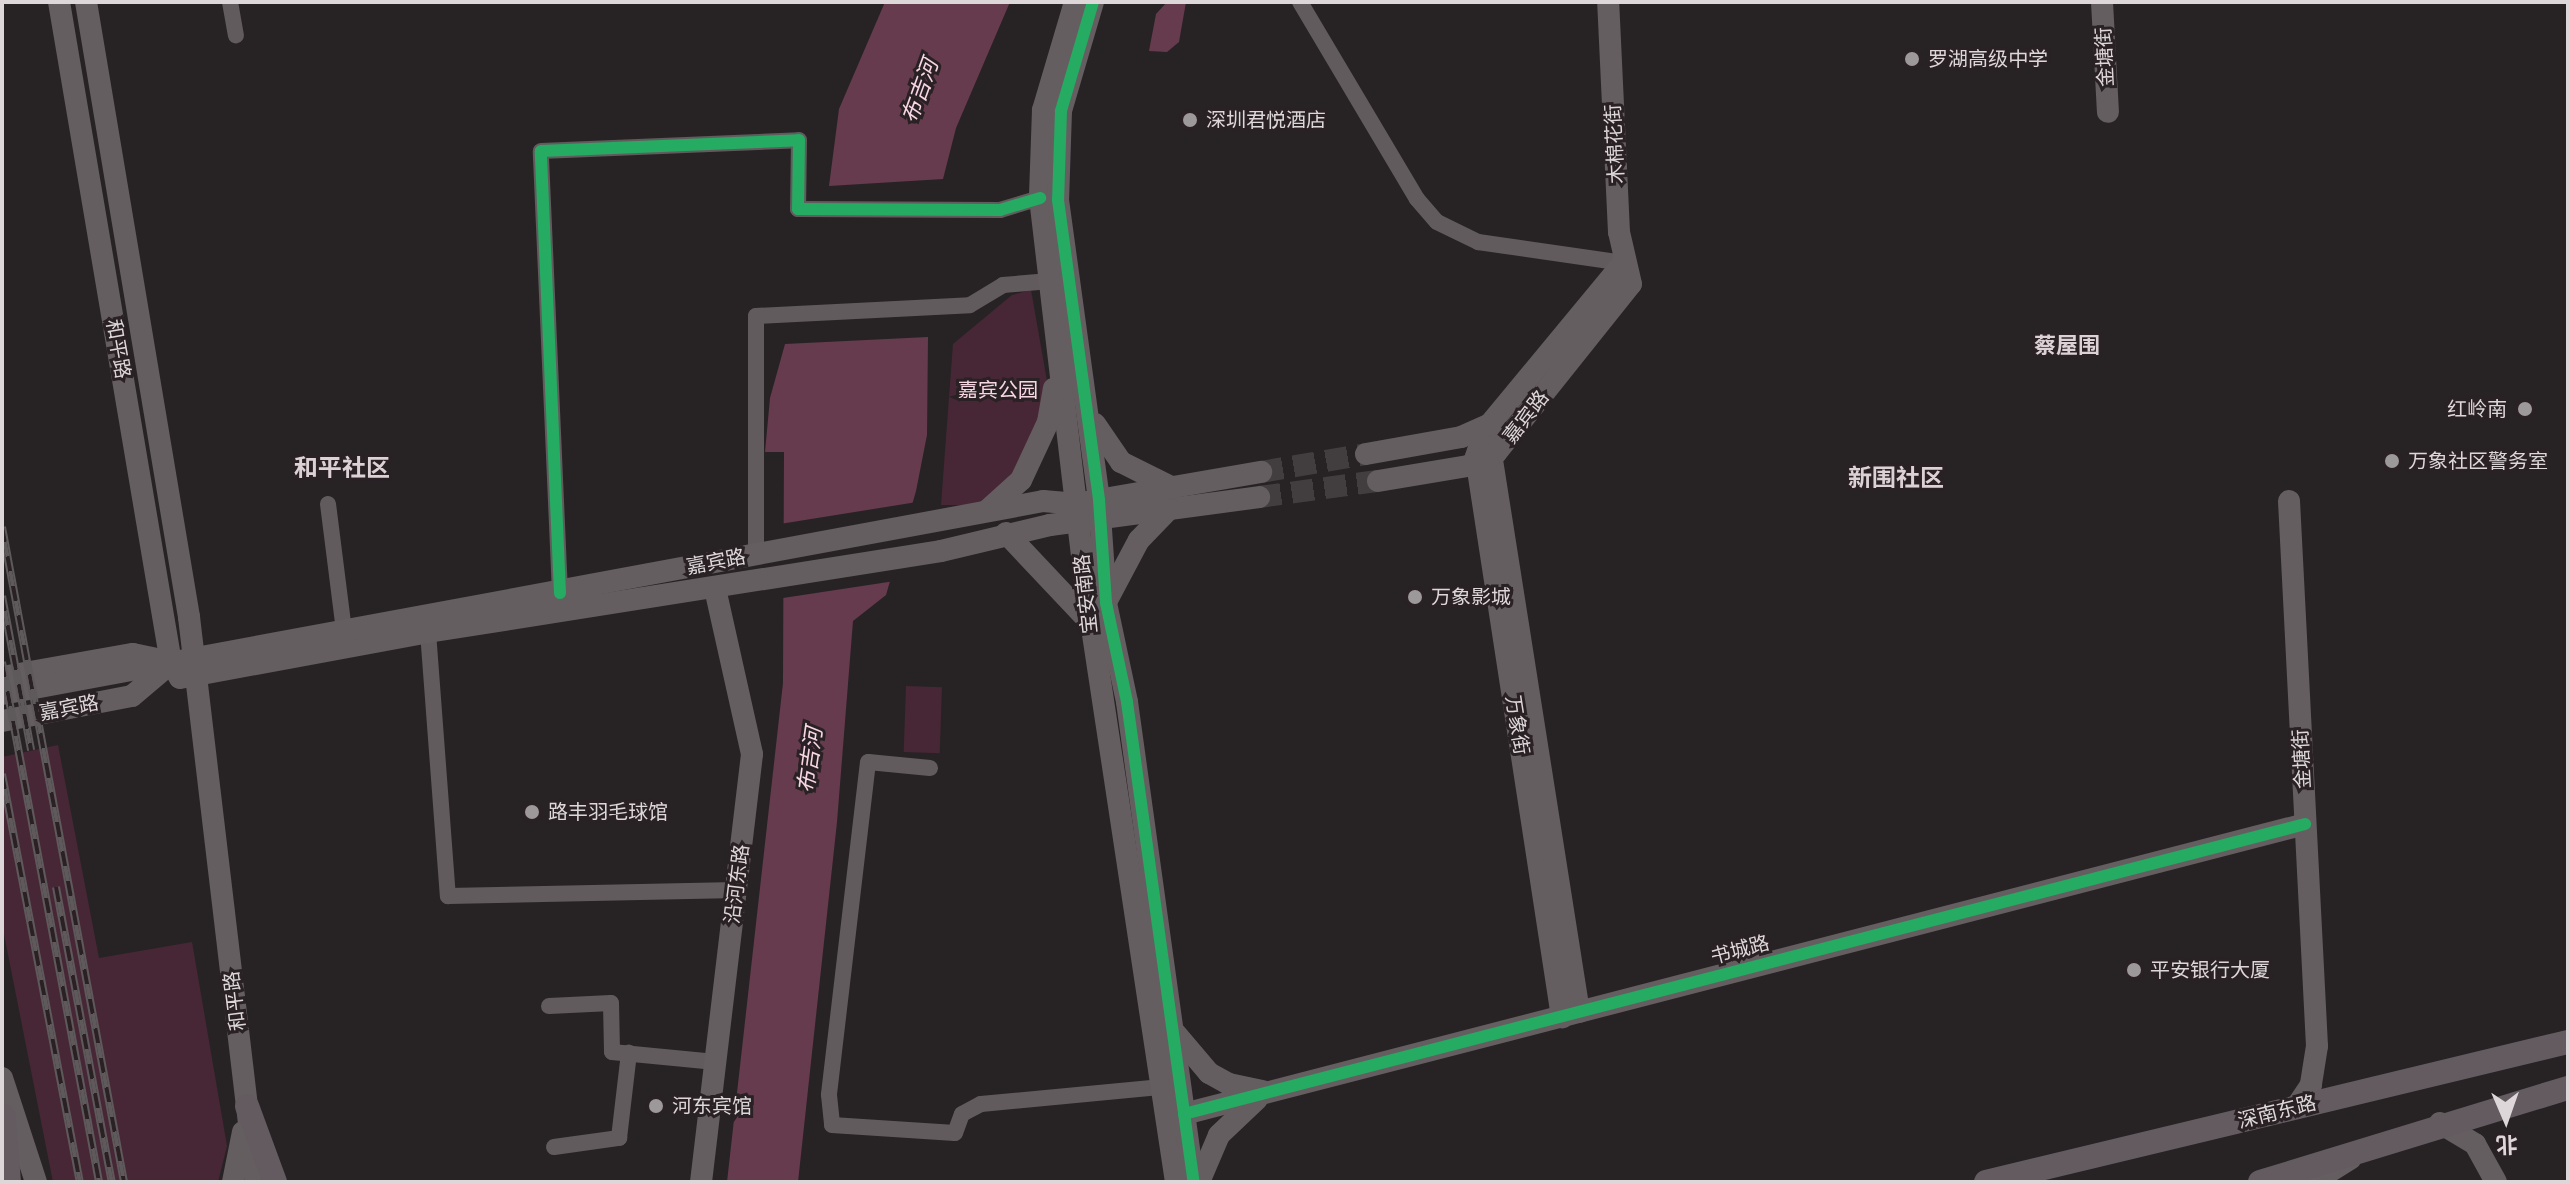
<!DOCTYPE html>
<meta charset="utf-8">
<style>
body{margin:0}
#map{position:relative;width:2570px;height:1184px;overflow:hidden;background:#272325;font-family:Roboto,"Noto Sans SC",sans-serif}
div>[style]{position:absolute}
.green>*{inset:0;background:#472735;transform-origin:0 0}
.water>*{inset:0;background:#663b4e}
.pier>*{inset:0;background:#272325}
.secondary-tunnel>*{height:22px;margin-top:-11px;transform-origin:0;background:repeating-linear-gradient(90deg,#423e40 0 22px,transparent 0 33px)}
.street>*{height:16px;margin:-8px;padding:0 8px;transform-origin:8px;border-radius:8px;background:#625b5e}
.secondary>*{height:22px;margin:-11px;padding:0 11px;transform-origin:11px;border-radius:11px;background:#655e61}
.primary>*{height:24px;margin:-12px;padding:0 12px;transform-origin:12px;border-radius:12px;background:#635b60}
.rail>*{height:8px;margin-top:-4px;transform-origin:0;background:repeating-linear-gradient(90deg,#292124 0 15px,#5e595b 0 30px);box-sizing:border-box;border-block:2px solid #5e595b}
.cycleway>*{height:12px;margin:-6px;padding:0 6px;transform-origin:6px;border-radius:6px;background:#26ab63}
.dots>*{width:22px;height:22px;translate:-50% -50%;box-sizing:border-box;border:4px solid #292124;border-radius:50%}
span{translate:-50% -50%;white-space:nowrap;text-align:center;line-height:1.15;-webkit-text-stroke:6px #292124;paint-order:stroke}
.street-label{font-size:20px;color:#ddd7d9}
.poi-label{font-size:20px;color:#ddd7d9}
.left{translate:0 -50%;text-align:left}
.right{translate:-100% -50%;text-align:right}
.park-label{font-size:20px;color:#f7d6e3}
.water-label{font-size:22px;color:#f8d7e4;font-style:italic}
.neighbourhood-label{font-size:22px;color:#dcd1d5;font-weight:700}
.quarter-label{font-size:24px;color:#dcd1d5;font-weight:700}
.frame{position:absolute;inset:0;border:4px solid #ddd7d9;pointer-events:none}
.north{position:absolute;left:2466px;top:1080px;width:80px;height:80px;-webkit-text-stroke:6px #292124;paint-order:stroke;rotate:178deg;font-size:22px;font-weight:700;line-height:32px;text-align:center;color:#ddd7d9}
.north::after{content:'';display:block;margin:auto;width:28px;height:36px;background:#ddd7d9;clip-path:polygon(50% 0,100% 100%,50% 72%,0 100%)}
</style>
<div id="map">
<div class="green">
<div style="clip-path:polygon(1031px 290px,1047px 381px,1046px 399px,1018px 474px,985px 505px,941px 505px,953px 344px,1012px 295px)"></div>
<div style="left:906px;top:686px;width:36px;height:66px;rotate:2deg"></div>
<div style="clip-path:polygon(58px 745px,99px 958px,192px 942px,227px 1146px,218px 1182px,53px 1182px,2px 924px,2px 757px)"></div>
</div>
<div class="water">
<div style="clip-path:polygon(885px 2px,1010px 2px,956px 128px,943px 179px,829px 186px,839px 109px)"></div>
<div style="clip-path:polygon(1167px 2px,1186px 2px,1179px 42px,1167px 52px,1149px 51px,1156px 14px)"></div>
<div style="clip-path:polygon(928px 337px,927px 435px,916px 491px,886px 595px,853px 621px,837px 822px,798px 1182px,727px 1182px,783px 683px,784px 452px,765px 452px,770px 398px,785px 344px)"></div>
</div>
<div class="pier">
<div style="clip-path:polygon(917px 502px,895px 581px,783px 598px,780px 524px)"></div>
</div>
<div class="secondary-tunnel">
<div style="left:1261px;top:472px;width:107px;rotate:-9.7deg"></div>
<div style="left:1259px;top:497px;width:120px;rotate:-7.7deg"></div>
</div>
<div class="street">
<div style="left:230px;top:2px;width:34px;rotate:80deg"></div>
<div style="left:1300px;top:2px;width:229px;rotate:59.3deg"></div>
<div style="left:1417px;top:199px;width:30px;rotate:49deg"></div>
<div style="left:1437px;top:222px;width:46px;rotate:26deg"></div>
<div style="left:1478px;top:242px;width:147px;rotate:8.2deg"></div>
<div style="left:328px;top:504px;width:128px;rotate:82.8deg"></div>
<div style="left:756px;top:555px;width:239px;rotate:-90deg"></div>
<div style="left:756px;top:316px;width:214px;rotate:-2.9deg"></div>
<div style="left:970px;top:305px;width:39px;rotate:-31deg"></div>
<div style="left:1003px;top:285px;width:47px;rotate:-4.9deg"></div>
<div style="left:560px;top:593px;width:442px;rotate:-92.5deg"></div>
<div style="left:541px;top:151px;width:258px;rotate:-2.4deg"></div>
<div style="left:799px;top:140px;width:69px;rotate:90.8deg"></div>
<div style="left:798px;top:209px;width:202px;rotate:0.3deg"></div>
<div style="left:1000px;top:210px;width:42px;rotate:-16.7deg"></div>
<div style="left:428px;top:632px;width:265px;rotate:85.7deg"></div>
<div style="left:448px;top:896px;width:289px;rotate:-1.2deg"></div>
<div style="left:930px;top:768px;width:62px;rotate:-174.5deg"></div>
<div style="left:868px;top:762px;width:335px;rotate:96.7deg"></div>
<div style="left:829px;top:1095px;width:30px;rotate:84deg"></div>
<div style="left:832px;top:1125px;width:123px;rotate:3.7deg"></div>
<div style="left:955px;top:1133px;width:20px;rotate:-70deg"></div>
<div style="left:962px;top:1114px;width:21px;rotate:-28deg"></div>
<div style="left:981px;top:1104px;width:182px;rotate:-5.4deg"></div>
<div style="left:549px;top:1006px;width:62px;rotate:-2.8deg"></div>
<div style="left:611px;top:1003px;width:49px;rotate:88.8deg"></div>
<div style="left:612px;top:1052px;width:104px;rotate:5.5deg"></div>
<div style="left:554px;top:1147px;width:66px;rotate:-7.9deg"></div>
<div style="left:619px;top:1138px;width:86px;rotate:-83.3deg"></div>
</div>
<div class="secondary">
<div style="left:59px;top:2px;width:670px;rotate:80.38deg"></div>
<div style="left:171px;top:663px;width:17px;rotate:59deg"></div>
<div style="left:180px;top:678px;width:252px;rotate:-10.5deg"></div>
<div style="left:428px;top:632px;width:519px;rotate:-8.97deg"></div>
<div style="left:941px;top:551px;width:112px;rotate:-13.4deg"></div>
<div style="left:1050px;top:525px;width:211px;rotate:-7.6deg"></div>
<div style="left:86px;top:2px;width:624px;rotate:80.49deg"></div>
<div style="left:189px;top:617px;width:569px;rotate:83.24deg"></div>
<div style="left:1075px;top:2px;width:113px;rotate:106.5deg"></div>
<div style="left:1043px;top:110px;width:88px;rotate:92deg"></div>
<div style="left:1040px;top:198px;width:380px;rotate:83.3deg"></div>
<div style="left:1084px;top:575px;width:614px;rotate:81.38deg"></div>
<div style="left:1093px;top:2px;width:114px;rotate:106.4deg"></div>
<div style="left:1061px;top:111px;width:89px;rotate:91.9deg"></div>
<div style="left:1058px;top:200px;width:303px;rotate:82.2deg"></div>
<div style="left:1099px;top:500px;width:103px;rotate:86.1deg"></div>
<div style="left:1106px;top:603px;width:101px;rotate:78deg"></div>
<div style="left:1127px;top:702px;width:485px;rotate:82.1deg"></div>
<div style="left:2102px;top:2px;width:110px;rotate:86.9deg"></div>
<div style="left:1494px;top:421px;width:18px;rotate:128deg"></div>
<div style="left:1483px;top:435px;width:23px;rotate:108deg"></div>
<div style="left:1476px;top:457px;width:567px;rotate:81.27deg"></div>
<div style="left:1095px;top:424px;width:46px;rotate:55.6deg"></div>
<div style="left:1121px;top:462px;width:54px;rotate:26.6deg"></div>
<div style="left:1489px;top:441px;width:578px;rotate:81.04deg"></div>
<div style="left:1366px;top:454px;width:97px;rotate:-10.1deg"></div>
<div style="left:1461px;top:437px;width:32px;rotate:-24deg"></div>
<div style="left:1490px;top:424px;width:209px;rotate:-50.4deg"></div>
<div style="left:1378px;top:481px;width:91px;rotate:-9.5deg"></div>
<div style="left:1468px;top:466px;width:31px;rotate:-25deg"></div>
<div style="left:1496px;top:453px;width:216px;rotate:-51.4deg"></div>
<div style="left:1631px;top:284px;width:53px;rotate:-103deg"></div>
<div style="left:1619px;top:232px;width:230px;rotate:-92.7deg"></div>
<div style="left:2289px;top:501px;width:546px;rotate:87.06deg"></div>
<div style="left:2317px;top:1046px;width:39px;rotate:99deg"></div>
<div style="left:2311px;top:1085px;width:27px;rotate:124deg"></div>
<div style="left:989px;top:509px;width:43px;rotate:-42.2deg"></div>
<div style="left:1021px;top:480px;width:64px;rotate:-65deg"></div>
<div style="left:1048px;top:422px;width:34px;rotate:-80deg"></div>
<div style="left:1006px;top:533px;width:122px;rotate:46.7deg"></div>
<div style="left:1106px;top:602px;width:70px;rotate:-62deg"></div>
<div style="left:1139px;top:540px;width:43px;rotate:-45.9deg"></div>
<div style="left:2px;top:677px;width:133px;rotate:-10deg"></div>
<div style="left:133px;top:654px;width:34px;rotate:12deg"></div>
<div style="left:2px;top:694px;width:1059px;rotate:-10.5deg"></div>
<div style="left:1043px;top:501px;width:32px;rotate:5deg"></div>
<div style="left:1075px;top:504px;width:189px;rotate:-9.8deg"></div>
<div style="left:2px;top:721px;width:132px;rotate:-10.9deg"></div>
<div style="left:132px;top:696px;width:51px;rotate:-40.2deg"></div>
<div style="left:1176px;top:1034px;width:51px;rotate:49.8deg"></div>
<div style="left:1209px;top:1073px;width:23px;rotate:29deg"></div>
<div style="left:1229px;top:1084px;width:35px;rotate:12deg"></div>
<div style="left:2px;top:1078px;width:109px;rotate:71.9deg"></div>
<div style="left:1184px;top:1114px;width:1158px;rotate:-14.5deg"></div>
<div style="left:2440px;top:1123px;width:41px;rotate:31deg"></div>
<div style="left:2475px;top:1144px;width:43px;rotate:61.1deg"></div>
<div style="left:233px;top:1182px;width:51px;rotate:-78.7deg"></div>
<div style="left:701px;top:1182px;width:431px;rotate:-83.2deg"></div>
<div style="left:752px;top:754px;width:169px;rotate:-102.6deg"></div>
<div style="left:1199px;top:1182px;width:51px;rotate:-66.9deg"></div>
<div style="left:1219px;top:1135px;width:52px;rotate:-43.5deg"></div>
<div style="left:2313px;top:1182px;width:44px;rotate:-31.9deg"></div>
</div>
<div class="primary">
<div style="left:247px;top:1106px;width:81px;rotate:69.8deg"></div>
<div style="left:4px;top:1116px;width:66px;rotate:85.7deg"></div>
<div style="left:1986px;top:1182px;width:599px;rotate:-13.53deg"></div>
<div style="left:2260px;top:1182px;width:322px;rotate:-17deg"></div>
</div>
<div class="rail">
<div style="left:2px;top:527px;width:666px;rotate:79.45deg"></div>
<div style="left:2px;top:596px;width:157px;rotate:79.3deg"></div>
<div style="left:2px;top:662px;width:529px;rotate:79.43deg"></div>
<div style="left:2px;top:774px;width:415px;rotate:79.2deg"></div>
<div style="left:56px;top:887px;width:300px;rotate:79.3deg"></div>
</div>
<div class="cycleway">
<div style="left:1093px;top:2px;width:114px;rotate:106.4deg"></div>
<div style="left:1061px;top:111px;width:89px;rotate:91.9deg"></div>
<div style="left:1058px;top:200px;width:303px;rotate:82.2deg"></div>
<div style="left:1099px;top:500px;width:103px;rotate:86.1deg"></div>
<div style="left:1106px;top:603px;width:101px;rotate:78deg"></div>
<div style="left:1127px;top:702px;width:485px;rotate:82.1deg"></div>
<div style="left:560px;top:593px;width:442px;rotate:-92.5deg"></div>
<div style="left:541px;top:151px;width:258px;rotate:-2.4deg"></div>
<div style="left:799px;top:140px;width:69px;rotate:90.8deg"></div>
<div style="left:798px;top:209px;width:202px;rotate:0.3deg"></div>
<div style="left:1000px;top:210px;width:42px;rotate:-16.7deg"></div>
<div style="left:1184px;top:1114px;width:1158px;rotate:-14.5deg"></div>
</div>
<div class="dots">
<div style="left:1912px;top:59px;background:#9d989a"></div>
<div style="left:1190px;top:120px;background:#9d989a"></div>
<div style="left:2525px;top:409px;background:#9d989a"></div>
<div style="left:2392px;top:461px;background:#9d989a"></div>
<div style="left:1415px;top:597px;background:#9d989a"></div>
<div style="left:532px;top:812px;background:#9d989a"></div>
<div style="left:2134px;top:970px;background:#9d989a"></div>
<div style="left:656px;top:1106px;background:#9d989a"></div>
</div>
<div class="street-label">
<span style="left:2105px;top:57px;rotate:-93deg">金塘街</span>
<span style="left:1615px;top:144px;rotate:-93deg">木棉花街</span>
<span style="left:118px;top:349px;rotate:80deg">和平路</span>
<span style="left:1526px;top:417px;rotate:-52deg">嘉宾路</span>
<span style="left:716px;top:562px;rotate:-11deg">嘉宾路</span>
<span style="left:1086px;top:594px;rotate:-96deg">宝安南路</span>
<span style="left:69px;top:708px;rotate:-11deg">嘉宾路</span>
<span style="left:1517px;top:725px;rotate:81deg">万象街</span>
<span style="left:2302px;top:759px;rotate:-93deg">金塘街</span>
<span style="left:737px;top:884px;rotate:-83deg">沿河东路</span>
<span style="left:1740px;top:950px;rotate:-15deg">书城路</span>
<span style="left:235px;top:1001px;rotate:-97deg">和平路</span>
<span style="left:2277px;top:1112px;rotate:-14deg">深南东路</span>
</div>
<div class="poi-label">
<span class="left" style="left:1928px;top:59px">罗湖高级中学</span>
<span class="left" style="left:1206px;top:120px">深圳君悦酒店</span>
<span class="right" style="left:2507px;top:409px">红岭南</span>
<span class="left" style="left:2408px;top:461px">万象社区警务室</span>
<span class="left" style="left:1431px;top:597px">万象影城</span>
<span class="left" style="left:548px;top:812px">路丰羽毛球馆</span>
<span class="left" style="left:2150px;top:970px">平安银行大厦</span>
<span class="left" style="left:672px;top:1106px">河东宾馆</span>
</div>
<div class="park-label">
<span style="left:998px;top:390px">嘉宾公园</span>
</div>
<div class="water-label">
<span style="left:920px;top:91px;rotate:-70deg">布吉河</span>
<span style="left:810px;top:760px;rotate:-82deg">布吉河</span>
</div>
<div class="neighbourhood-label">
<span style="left:2067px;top:346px">蔡屋围</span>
</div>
<div class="quarter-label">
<span style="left:342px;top:469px">和平社区</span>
<span style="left:1896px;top:479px">新围社区</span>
</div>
<div class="frame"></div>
<div class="north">北</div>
</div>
